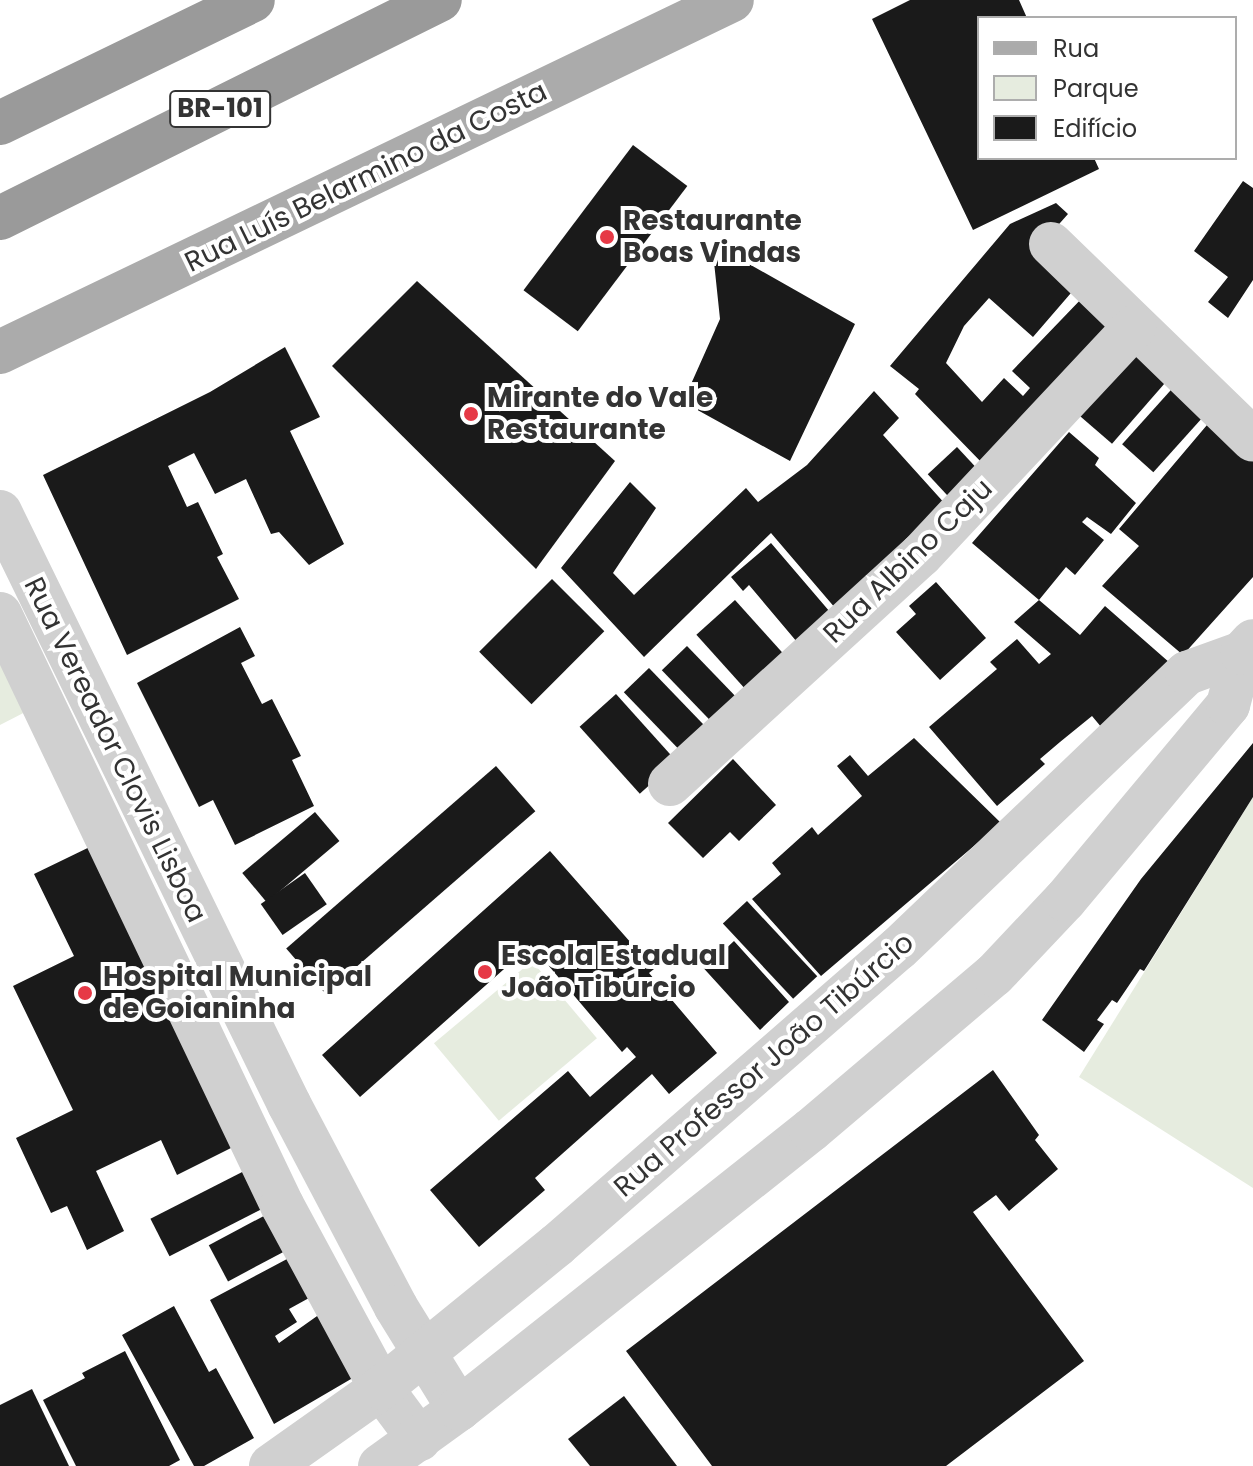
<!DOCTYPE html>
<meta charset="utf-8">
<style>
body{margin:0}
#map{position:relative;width:1253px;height:1466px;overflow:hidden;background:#fff;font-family:Poppins,sans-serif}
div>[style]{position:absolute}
.green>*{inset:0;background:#e6ecdf;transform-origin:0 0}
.building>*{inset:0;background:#1a1a1a;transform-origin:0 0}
.minor>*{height:44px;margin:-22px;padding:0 22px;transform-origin:22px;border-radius:22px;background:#d0d0d0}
.major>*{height:44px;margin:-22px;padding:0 22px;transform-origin:22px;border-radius:22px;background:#ababab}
.highway>*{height:44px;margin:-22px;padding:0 22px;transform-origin:22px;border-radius:22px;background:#9a9a9a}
.dots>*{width:22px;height:22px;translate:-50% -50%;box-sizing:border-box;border:4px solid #fff;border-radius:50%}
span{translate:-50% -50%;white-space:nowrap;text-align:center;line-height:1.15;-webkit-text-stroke:8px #fff;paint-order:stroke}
.shield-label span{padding:2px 6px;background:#fff;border:2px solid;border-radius:6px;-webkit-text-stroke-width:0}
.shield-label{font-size:26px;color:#333;font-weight:700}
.street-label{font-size:28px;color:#333}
.poi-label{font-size:28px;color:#333;font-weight:700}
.left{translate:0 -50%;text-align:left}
.legend{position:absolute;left:977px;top:16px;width:260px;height:144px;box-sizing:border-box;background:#fff;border:2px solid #adadad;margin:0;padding:10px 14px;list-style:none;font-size:24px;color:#333}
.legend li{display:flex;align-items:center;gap:16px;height:40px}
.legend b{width:40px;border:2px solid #adadad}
</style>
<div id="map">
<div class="green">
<div style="clip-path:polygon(0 635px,35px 707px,0 725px)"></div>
<div style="clip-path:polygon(1253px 797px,1253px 1188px,1079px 1077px)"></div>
<div style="left:532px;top:961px;width:101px;height:128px;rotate:50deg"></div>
</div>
<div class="building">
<div style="clip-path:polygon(910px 0,1019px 0,1027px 18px,979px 18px,979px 158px,1094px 158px,1099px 169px,973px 230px,872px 19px)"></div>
<div style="left:633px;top:145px;width:68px;height:182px;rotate:37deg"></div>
<div style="clip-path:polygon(1243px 181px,1253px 188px,1253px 280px,1228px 318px,1208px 302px,1228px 277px,1194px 251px)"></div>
<div style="clip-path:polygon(1056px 203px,1068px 214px,1036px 250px,1077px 286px,1033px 337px,989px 298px,964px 326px,946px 363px,982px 402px,1004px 378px,1023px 396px,1030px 388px,1012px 371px,1086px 294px,1120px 326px,984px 465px,915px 394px,919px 389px,890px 366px,1010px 224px)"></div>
<div style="clip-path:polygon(712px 243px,855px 324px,790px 461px,683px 402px,720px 319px)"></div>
<div style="clip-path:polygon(417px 281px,615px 461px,536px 569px,332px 366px)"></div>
<div style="left:1137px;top:345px;width:46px;height:91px;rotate:41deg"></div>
<div style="clip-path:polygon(285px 347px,320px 417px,290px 431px,344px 544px,309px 565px,279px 532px,271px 534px,246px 479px,215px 494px,194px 453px,168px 466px,187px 507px,198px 502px,223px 554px,217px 557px,239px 599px,127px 655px,43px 475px,210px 392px)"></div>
<div style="left:1179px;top:381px;width:42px;height:85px;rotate:42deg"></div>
<div style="clip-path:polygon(874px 391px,899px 418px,883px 435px,947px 506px,836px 609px,771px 533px,644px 657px,561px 568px,630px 482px,656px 508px,613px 573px,634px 595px,746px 488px,758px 502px,807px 465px)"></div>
<div style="clip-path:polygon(1218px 412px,1253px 447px,1253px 577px,1183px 655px,1102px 586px,1139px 546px,1119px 529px)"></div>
<div style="clip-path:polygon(1069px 432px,1099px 458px,1095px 465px,1136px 503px,1111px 534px,1087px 517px,1082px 522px,1104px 540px,1075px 575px,1066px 567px,1039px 600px,972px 543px)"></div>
<div style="left:957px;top:447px;width:33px;height:40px;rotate:47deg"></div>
<div style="clip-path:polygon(771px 543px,830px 612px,797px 642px,749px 585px,743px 591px,731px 577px)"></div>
<div style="left:552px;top:579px;width:74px;height:103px;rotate:45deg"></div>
<div style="clip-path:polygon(936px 582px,986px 638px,940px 680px,896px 632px,916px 614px,909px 606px)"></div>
<div style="left:735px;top:600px;width:73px;height:52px;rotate:48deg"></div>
<div style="clip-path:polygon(1039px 600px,1080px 635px,1105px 606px,1170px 663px,1102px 728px,1092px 716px,1060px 742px,1040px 759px,1045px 764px,997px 806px,929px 727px,997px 669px,990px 662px,1017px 639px,1039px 664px,1051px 654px,1014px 622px)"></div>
<div style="clip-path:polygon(240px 627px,255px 656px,241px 663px,262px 704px,272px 699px,301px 756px,292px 760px,314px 806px,235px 845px,213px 800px,199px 807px,137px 683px)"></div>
<div style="left:687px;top:646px;width:76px;height:35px;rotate:46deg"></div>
<div style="left:649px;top:668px;width:85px;height:35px;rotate:46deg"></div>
<div style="left:616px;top:694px;width:90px;height:49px;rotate:48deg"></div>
<div style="clip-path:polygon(914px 738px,1001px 823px,821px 976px,752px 899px,781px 874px,772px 863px,812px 827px,818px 835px,862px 796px,837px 766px,850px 755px,868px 776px)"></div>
<div style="clip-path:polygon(1253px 743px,1253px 797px,1144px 971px,1140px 969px,1117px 1003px,1112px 1000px,1097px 1020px,1104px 1024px,1084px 1052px,1042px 1020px,1141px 879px)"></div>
<div style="clip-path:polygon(733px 759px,776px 805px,739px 841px,730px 832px,703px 858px,668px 823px)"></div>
<div style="left:496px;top:766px;width:60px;height:278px;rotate:49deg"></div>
<div style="left:315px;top:812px;width:38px;height:95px;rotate:50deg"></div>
<div style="clip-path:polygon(100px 842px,241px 1143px,177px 1175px,161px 1140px,96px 1171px,124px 1231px,87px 1250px,67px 1206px,51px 1213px,16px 1138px,73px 1110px,13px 986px,74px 956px,34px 874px)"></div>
<div style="clip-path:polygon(550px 851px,654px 969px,649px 973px,717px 1053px,669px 1094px,652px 1074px,535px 1178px,545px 1190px,479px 1247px,430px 1190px,568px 1071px,590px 1097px,636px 1057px,627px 1047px,622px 1052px,531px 945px,360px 1097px,322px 1055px)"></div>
<div style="left:305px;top:873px;width:38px;height:54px;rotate:55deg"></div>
<div style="left:747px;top:901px;width:103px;height:33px;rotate:47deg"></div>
<div style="clip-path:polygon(734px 941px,789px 1002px,760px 1030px,698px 962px,714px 947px,720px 954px)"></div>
<div style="clip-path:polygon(993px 1070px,1039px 1135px,1035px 1140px,1058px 1169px,1009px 1211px,996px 1195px,973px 1212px,1084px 1361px,946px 1466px,712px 1466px,626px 1351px)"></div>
<div style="left:252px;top:1167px;width:42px;height:114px;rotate:63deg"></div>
<div style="left:275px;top:1210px;width:41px;height:75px;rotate:62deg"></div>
<div style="clip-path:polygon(287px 1259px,309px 1298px,289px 1309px,297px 1322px,275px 1336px,279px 1343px,327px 1309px,363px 1372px,274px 1424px,210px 1300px)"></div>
<div style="clip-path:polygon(174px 1306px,209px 1372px,216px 1368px,254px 1438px,204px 1466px,194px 1466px,122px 1335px)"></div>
<div style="clip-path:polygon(125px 1351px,180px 1460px,169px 1466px,76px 1466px,43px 1400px,85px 1378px,82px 1373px)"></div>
<div style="clip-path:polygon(32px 1389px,69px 1466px,0 1466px,0 1405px)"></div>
<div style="clip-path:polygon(624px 1396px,677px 1466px,590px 1466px,568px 1439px)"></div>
</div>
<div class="minor">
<div style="left:1051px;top:244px;width:281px;rotate:44.1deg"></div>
<div style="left:0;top:512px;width:659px;rotate:63.98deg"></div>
<div style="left:289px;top:1104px;width:229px;rotate:62.2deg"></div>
<div style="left:396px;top:1307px;width:120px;rotate:58.3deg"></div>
<div style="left:0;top:614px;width:655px;rotate:64.49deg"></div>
<div style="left:282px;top:1205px;width:208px;rotate:61.6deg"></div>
<div style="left:381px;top:1388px;width:64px;rotate:53.3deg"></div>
<div style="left:670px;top:784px;width:340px;rotate:-42.4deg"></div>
<div style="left:921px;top:555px;width:313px;rotate:-46.9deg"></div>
<div style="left:271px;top:1466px;width:135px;rotate:-35.3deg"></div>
<div style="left:381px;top:1388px;width:227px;rotate:-39.1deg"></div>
<div style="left:557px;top:1245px;width:453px;rotate:-41deg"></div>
<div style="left:899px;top:948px;width:398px;rotate:-43.7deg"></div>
<div style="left:1187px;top:673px;width:59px;rotate:-20deg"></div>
<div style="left:380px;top:1466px;width:97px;rotate:-35.8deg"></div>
<div style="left:459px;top:1409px;width:449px;rotate:-38.4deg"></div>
<div style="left:811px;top:1130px;width:240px;rotate:-40.3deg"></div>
<div style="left:994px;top:975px;width:103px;rotate:-46.6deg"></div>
<div style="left:1065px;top:900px;width:254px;rotate:-50.1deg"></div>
<div style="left:1228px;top:705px;width:54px;rotate:-74.9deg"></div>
<div style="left:1242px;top:653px;width:16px;rotate:-47deg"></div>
</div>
<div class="major">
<div style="left:0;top:352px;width:812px;rotate:-25.68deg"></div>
</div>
<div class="highway">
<div style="left:0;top:123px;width:281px;rotate:-25.9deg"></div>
<div style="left:0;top:218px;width:491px;rotate:-26.4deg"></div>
</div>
<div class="dots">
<div style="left:607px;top:237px;background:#e63946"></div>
<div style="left:471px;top:414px;background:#e63946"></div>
<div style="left:485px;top:972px;background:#e63946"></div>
<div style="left:85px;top:993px;background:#e63946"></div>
</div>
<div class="shield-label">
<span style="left:220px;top:109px">BR-101</span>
</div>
<div class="street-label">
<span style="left:366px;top:177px;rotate:-26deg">Rua Luís Belarmino da Costa</span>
<span style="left:908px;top:561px;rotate:-44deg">Rua Albino Caju</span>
<span style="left:115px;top:750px;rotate:64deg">Rua Vereador Clovis Lisboa</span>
<span style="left:764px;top:1065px;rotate:-41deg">Rua Professor João Tibúrcio</span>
</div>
<div class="poi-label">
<span class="left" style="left:623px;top:237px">Restaurante<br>Boas Vindas</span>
<span class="left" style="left:487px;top:414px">Mirante do Vale<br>Restaurante</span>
<span class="left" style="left:501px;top:972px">Escola Estadual<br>João Tibúrcio</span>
<span class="left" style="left:103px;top:993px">Hospital Municipal<br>de Goianinha</span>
</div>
<ul class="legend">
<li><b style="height:10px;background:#ababab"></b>Rua</li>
<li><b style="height:22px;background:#e6ecdf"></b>Parque</li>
<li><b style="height:22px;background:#1a1a1a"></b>Edifício</li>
</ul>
</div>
